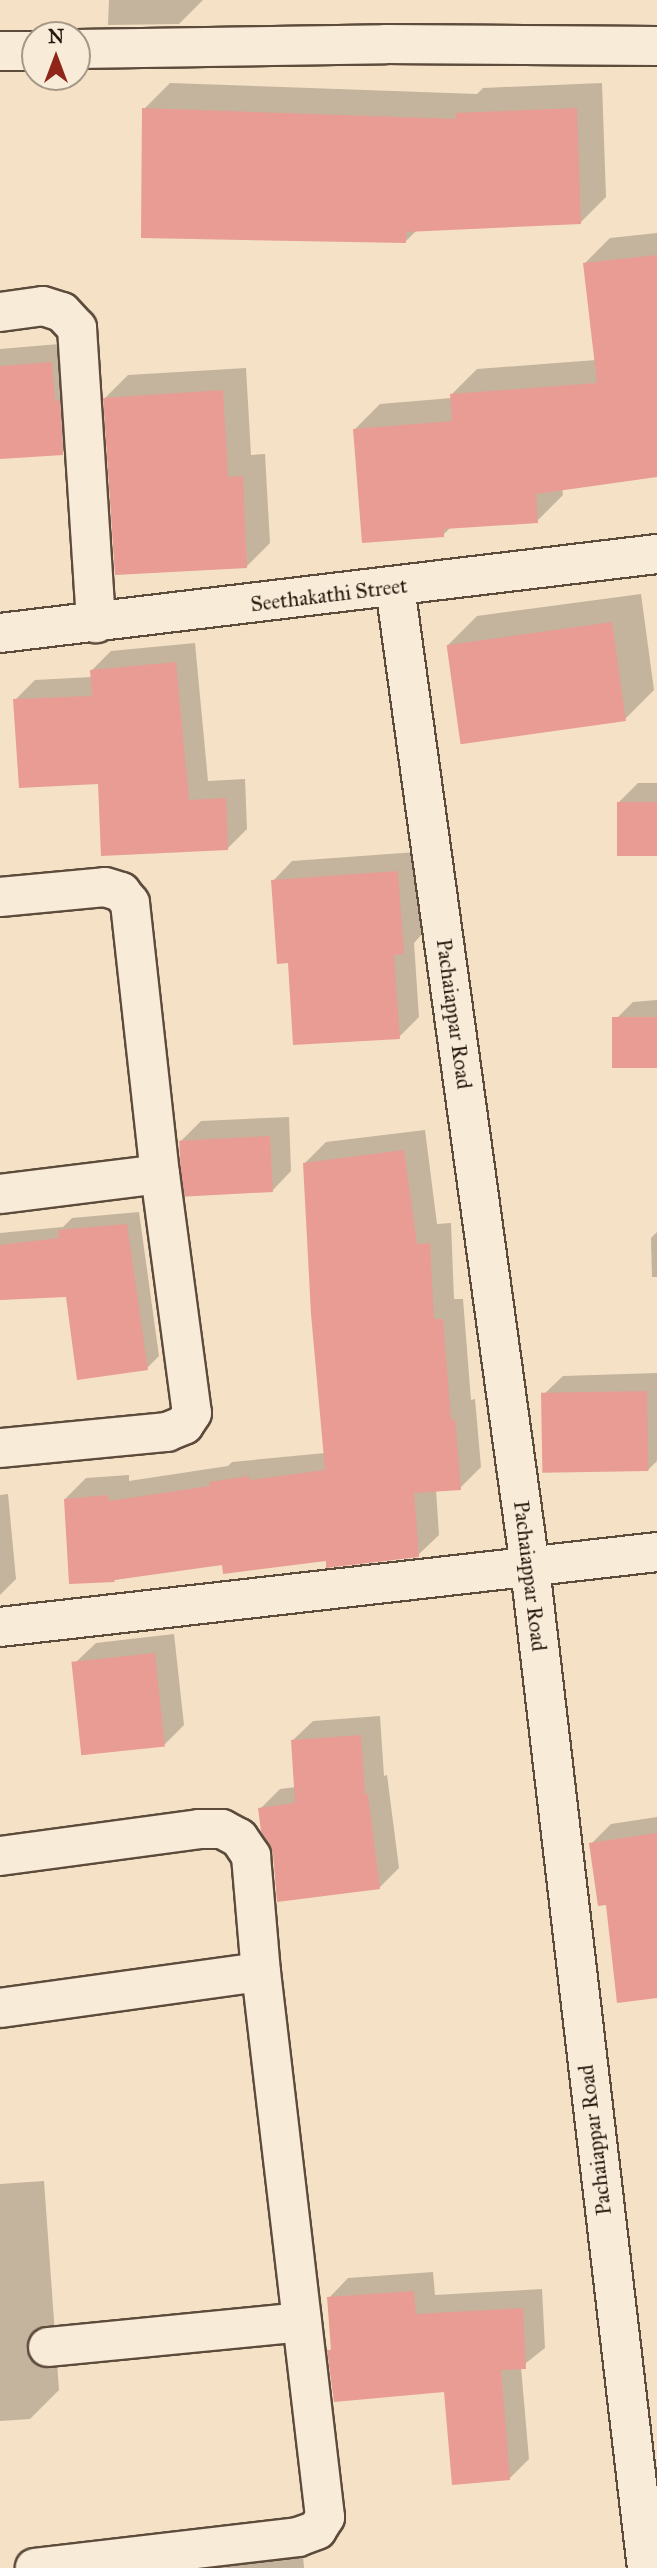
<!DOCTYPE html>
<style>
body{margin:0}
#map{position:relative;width:657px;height:2568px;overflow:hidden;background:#f5e1c5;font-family:"IM FELL Great Primer",serif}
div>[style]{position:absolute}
.shadow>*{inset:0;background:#0003}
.building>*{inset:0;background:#e89c93;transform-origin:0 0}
.roads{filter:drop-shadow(2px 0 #5d4b3c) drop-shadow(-2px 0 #5d4b3c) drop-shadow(0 2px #5d4b3c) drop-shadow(0 -2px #5d4b3c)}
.minor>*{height:38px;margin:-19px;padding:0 19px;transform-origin:19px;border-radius:19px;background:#f8ecd9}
.tertiary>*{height:38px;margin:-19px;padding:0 19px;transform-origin:19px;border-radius:19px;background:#f8ecd9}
span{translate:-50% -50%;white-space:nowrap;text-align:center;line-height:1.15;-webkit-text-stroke:5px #f8ecd9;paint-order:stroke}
.street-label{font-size:21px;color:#2a190f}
.north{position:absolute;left:21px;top:21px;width:70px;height:70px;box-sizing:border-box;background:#f8ecd9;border:2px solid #a69888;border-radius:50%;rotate:0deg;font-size:19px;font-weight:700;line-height:28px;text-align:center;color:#2a190f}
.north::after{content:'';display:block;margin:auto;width:24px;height:32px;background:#8f2418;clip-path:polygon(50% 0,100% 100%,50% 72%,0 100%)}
</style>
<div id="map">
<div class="shadow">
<div style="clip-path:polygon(109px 0,203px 0,179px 24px,108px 25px)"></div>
<div style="clip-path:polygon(170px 83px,477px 94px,483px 88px,602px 83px,606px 197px,580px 223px,418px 229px,405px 242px,144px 109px)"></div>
<div style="clip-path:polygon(657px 233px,657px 476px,562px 488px,563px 495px,537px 521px,451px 527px,443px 535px,354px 430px,380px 404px,452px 398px,452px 394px,477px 369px,596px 360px,584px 264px,610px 238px)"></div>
<div style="clip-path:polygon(71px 343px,82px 433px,62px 453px,0 458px,0 349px)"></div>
<div style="clip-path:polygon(246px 368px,251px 455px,265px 454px,270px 543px,247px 566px,105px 398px,128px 375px)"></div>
<div style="clip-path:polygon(641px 594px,654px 690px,625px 719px,448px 645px,477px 616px)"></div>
<div style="clip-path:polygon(195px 643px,208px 781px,245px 779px,247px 829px,227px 849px,99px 782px,15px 700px,35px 680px,92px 677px,91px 671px,111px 651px)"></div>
<div style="clip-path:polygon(638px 783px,657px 783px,657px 854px,618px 803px)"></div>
<div style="clip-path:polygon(417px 852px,423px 933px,414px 943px,419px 1017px,399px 1037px,290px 962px,273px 881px,292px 861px)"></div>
<div style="clip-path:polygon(657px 1000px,657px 1066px,613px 1022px,633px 1002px)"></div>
<div style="clip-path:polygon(289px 1117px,291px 1171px,272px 1191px,181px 1141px,201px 1121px)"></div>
<div style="clip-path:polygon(425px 1130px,437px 1224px,451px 1223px,454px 1299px,463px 1299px,471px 1400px,475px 1399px,481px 1467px,460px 1488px,436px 1490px,439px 1535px,418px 1555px,223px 1563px,114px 1580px,65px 1499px,86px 1478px,129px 1475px,129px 1481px,228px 1466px,232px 1462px,325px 1453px,305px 1163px,326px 1142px)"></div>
<div style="clip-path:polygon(139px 1212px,159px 1356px,147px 1368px,67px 1294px,0 1300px,0 1233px,63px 1227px,72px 1218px)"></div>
<div style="clip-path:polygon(657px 1232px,657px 1277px,652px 1277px,651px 1238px)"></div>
<div style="clip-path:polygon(657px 1373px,657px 1461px,648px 1470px,543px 1395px,563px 1376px)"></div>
<div style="clip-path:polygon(8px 1494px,16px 1579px,0 1595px,0 1495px)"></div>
<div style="clip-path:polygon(174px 1634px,184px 1725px,164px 1745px,76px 1662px,96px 1643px)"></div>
<div style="clip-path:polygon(380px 1716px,384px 1776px,387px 1775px,399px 1868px,379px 1888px,275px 1854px,260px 1809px,280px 1789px,296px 1787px,293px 1740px,313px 1721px)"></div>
<div style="clip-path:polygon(657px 1817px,657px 1997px,608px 1903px,591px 1844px,611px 1824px)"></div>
<div style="clip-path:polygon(44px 2181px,59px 2390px,30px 2419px,0 2421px,0 2184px)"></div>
<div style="clip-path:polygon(433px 2272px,435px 2295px,542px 2289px,545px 2348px,521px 2367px,529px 2459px,509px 2479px,445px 2390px,329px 2351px,332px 2348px,329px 2298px,348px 2278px)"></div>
<div style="clip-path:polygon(302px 2542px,304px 2568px,220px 2568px,238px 2550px)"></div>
</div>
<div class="building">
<div style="clip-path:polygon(142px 108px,456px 119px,455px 113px,577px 108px,581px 224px,406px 232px,406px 243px,141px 238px)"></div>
<div style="clip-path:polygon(657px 255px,657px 477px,536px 494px,538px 523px,444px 529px,444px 537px,362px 543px,353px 429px,452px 421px,450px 394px,597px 383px,583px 263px)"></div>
<div style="clip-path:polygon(52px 362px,55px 401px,60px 400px,63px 455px,0 459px,0 366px)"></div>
<div style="clip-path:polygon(223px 390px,228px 477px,243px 476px,247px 568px,115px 575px,103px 398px)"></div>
<div style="left:612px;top:622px;width:100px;height:167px;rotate:82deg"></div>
<div style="clip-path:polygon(176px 662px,189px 800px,226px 798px,228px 850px,101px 856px,98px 784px,19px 788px,13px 699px,92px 696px,90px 670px)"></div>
<div style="left:617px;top:802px;width:40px;height:54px"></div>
<div style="clip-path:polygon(398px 871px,404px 954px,394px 955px,400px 1039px,293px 1045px,288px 963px,277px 964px,271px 880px)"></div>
<div style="left:657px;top:1017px;width:51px;height:45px;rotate:90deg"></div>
<div style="left:270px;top:1136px;width:56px;height:91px;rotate:87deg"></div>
<div style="clip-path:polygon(404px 1150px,417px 1244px,430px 1243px,434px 1319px,443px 1319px,451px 1420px,455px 1419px,461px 1490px,414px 1493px,419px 1557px,326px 1568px,326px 1561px,223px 1574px,222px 1565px,114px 1580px,115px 1582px,69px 1584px,64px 1499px,108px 1495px,109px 1501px,210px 1486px,209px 1482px,249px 1476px,250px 1480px,325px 1470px,311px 1314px,303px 1163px)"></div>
<div style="clip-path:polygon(127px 1224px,148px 1370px,77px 1380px,66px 1297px,0 1300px,0 1245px,59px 1238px,58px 1230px)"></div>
<div style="left:647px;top:1391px;width:80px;height:106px;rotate:89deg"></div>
<div style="left:155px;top:1653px;width:94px;height:84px;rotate:84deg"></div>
<div style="clip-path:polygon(361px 1735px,365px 1795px,368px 1794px,380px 1889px,277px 1902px,273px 1854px,261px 1831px,258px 1808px,295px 1803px,291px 1740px)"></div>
<div style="clip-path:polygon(657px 1833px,657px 1998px,617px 2003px,606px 1905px,598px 1906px,589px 1843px)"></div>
<div style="clip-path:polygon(414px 2291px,416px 2314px,523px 2308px,526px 2369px,501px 2370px,510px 2480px,452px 2485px,444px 2392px,334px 2402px,327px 2350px,331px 2350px,327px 2297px)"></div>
</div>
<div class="roads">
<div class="minor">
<div style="left:77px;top:49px;width:309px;rotate:-0.9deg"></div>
<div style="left:386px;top:44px;width:271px;rotate:0.4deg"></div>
<div style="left:0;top:51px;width:35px"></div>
<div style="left:0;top:312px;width:43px;rotate:-7.9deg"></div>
<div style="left:43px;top:306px;width:20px;rotate:18deg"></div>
<div style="left:62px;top:312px;width:22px;rotate:47deg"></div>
<div style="left:77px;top:328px;width:296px;rotate:86.3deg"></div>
<div style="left:395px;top:587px;width:990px;rotate:82.16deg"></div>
<div style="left:530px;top:1568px;width:1007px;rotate:83.33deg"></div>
<div style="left:0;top:897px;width:105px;rotate:-5.4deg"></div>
<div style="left:105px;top:887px;width:17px;rotate:17deg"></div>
<div style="left:121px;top:892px;width:14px;rotate:51deg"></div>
<div style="left:130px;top:903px;width:273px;rotate:83.7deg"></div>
<div style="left:160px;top:1174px;width:241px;rotate:82.4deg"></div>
<div style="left:192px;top:1413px;width:14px;rotate:124deg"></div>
<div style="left:184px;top:1425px;width:18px;rotate:158deg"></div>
<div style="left:167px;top:1432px;width:168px;rotate:174.5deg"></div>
<div style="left:0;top:1194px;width:161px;rotate:-7.1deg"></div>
<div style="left:0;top:1627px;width:661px;rotate:-6.51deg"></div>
<div style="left:0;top:1856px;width:201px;rotate:-7.7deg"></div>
<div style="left:199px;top:1829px;width:23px"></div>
<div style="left:222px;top:1829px;width:19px;rotate:28deg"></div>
<div style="left:239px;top:1838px;width:22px;rotate:56deg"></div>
<div style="left:251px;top:1856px;width:116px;rotate:85.1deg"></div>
<div style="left:261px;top:1972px;width:549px;rotate:83.3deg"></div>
<div style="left:325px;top:2517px;width:15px;rotate:122deg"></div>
<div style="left:317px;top:2530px;width:20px;rotate:160deg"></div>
<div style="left:298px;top:2537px;width:265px;rotate:173.3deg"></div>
<div style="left:0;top:2008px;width:263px;rotate:-7.9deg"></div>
<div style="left:48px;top:2347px;width:255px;rotate:-5.6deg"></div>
</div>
<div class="tertiary">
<div style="left:0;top:633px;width:662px;rotate:-6.86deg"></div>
</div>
</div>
<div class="street-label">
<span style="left:329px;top:595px;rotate:-7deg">Seethakathi Street</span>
<span style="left:454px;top:1014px;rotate:82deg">Pachaiappar Road</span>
<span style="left:530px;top:1576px;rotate:83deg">Pachaiappar Road</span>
<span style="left:595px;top:2140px;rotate:-97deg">Pachaiappar Road</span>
</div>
<div class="north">N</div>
</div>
